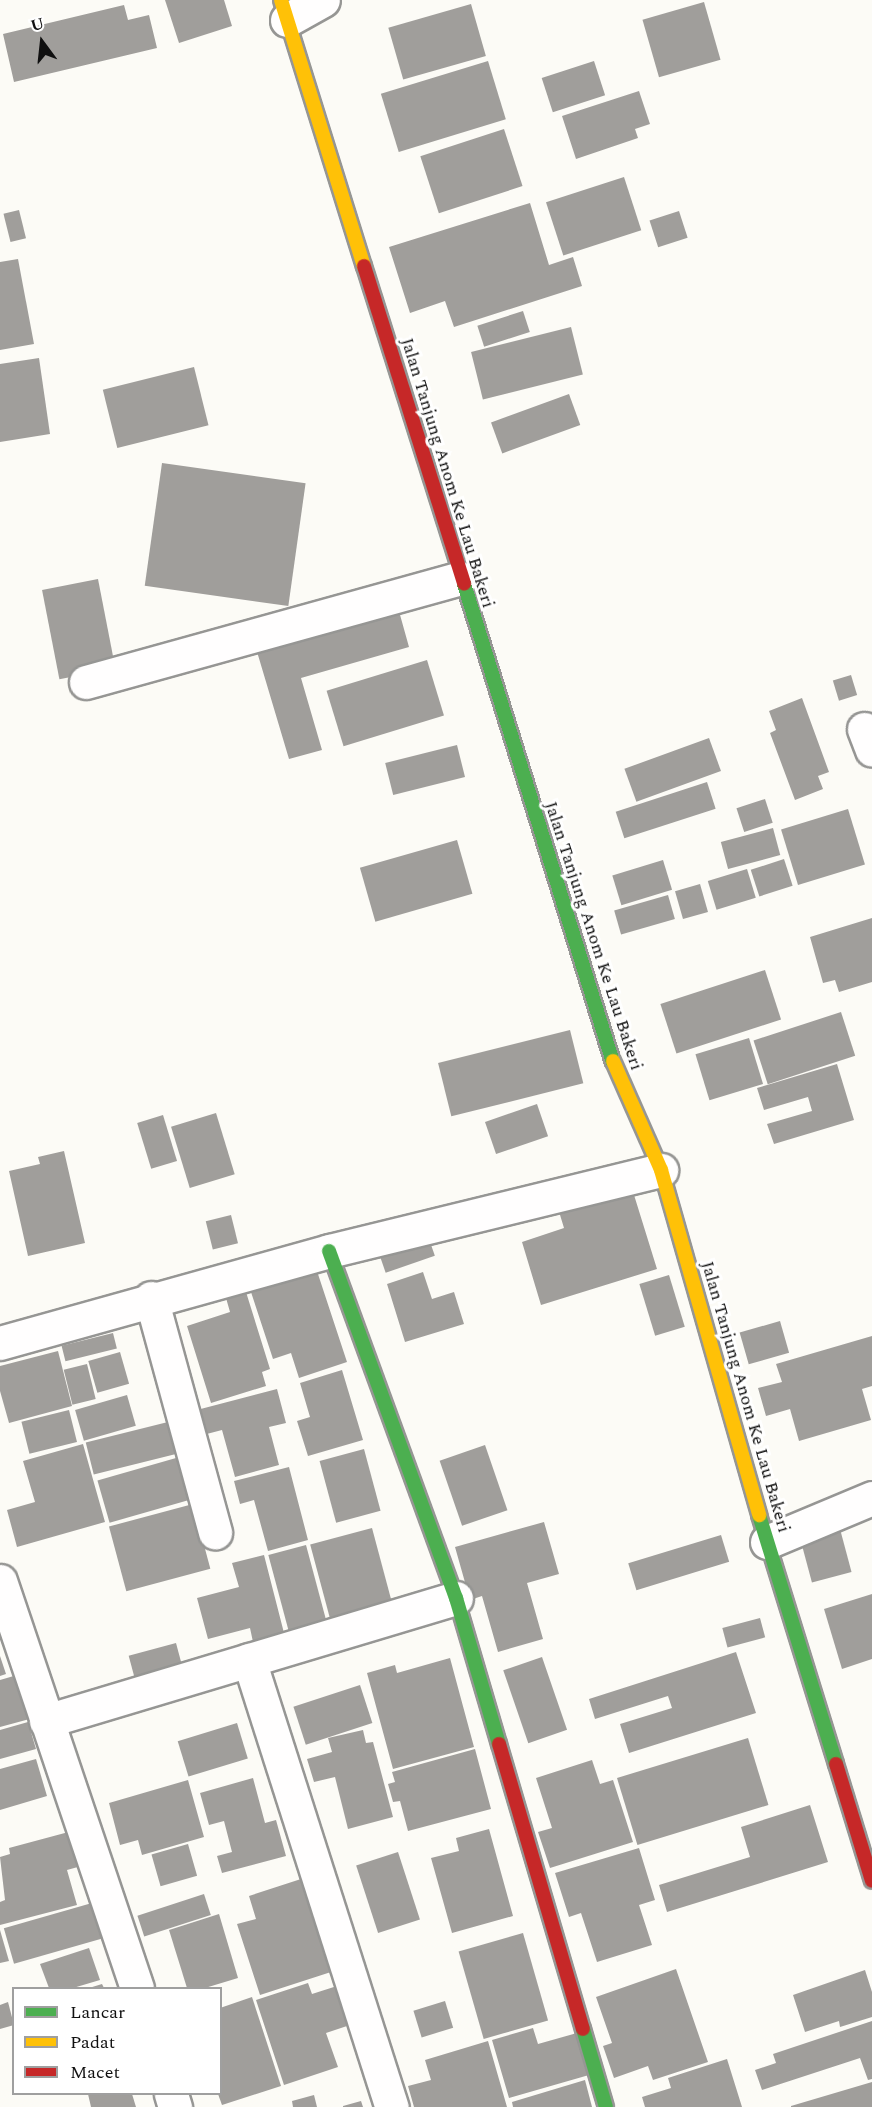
<!DOCTYPE html>
<style>
body{margin:0}
#map{position:relative;width:872px;height:2107px;overflow:hidden;background:#fcfbf6;font-family:Spectral,serif}
div>[style]{position:absolute}
.building>*{inset:0;background:#a09e9b;transform-origin:0 0}
.roads{filter:drop-shadow(2px 0 #969694) drop-shadow(-2px 0 #969694) drop-shadow(0 2px #969694) drop-shadow(0 -2px #969694)}
.street>*{height:33px;margin:-16.5px;padding:0 16.5px;transform-origin:16.5px;border-radius:16.5px;background:#fffefe}
.fast>*{height:14px;margin:-7px;padding:0 7px;transform-origin:7px;border-radius:7px;background:#4caf50}
.slow>*{height:14px;margin:-7px;padding:0 7px;transform-origin:7px;border-radius:7px;background:#ffc107}
.jam>*{height:14px;margin:-7px;padding:0 7px;transform-origin:7px;border-radius:7px;background:#c62828}
span{translate:-50% -50%;white-space:nowrap;text-align:center;line-height:1.15;-webkit-text-stroke:6px #fff;paint-order:stroke}
.street-label{font-size:18px;color:#101010}
.legend{position:absolute;left:12px;top:1987px;width:210px;height:108px;box-sizing:border-box;background:#fff;border:2px solid #9f9f9f;margin:0;padding:8px 10px;list-style:none;font-size:18px;color:#101010}
.legend li{display:flex;align-items:center;gap:12px;height:30px}
.legend b{width:30px;border:2px solid #9f9f9f}
.north{position:absolute;left:12px;top:12px;width:60px;height:60px;-webkit-text-stroke:4px #fff;paint-order:stroke;rotate:345deg;font-size:16px;font-weight:700;line-height:24px;text-align:center;color:#101010}
.north::after{content:'';display:block;margin:auto;width:21px;height:27px;background:#101010;clip-path:polygon(50% 0,100% 100%,50% 72%,0 100%)}
</style>
<div id="map">
<div class="building">
<div style="clip-path:polygon(165px 0,224px 0,232px 26px,179px 43px)"></div>
<div style="left:704px;top:2px;width:60px;height:64px;rotate:74deg"></div>
<div style="left:471px;top:4px;width:54px;height:86px;rotate:74deg"></div>
<div style="clip-path:polygon(124px 5px,128px 20px,149px 15px,157px 48px,14px 82px,3px 34px)"></div>
<div style="left:488px;top:61px;width:61px;height:112px;rotate:73deg"></div>
<div style="left:594px;top:61px;width:36px;height:55px;rotate:72deg"></div>
<div style="clip-path:polygon(639px 91px,650px 124px,635px 129px,638px 138px,576px 159px,562px 116px)"></div>
<div style="left:504px;top:129px;width:60px;height:88px;rotate:72deg"></div>
<div style="left:624px;top:177px;width:56px;height:82px;rotate:72deg"></div>
<div style="clip-path:polygon(530px 203px,549px 265px,573px 257px,582px 286px,454px 327px,445px 301px,410px 313px,389px 247px)"></div>
<div style="left:19px;top:210px;width:29px;height:16px;rotate:76deg"></div>
<div style="left:679px;top:211px;width:28px;height:31px;rotate:72deg"></div>
<div style="clip-path:polygon(18px 259px,34px 344px,0 350px,0 262px)"></div>
<div style="left:523px;top:311px;width:22px;height:48px;rotate:72deg"></div>
<div style="left:571px;top:327px;width:49px;height:103px;rotate:76deg"></div>
<div style="clip-path:polygon(39px 358px,50px 434px,0 442px,0 364px)"></div>
<div style="left:194px;top:367px;width:60px;height:94px;rotate:76deg"></div>
<div style="left:569px;top:394px;width:33px;height:83px;rotate:70deg"></div>
<div style="left:162px;top:463px;width:145px;height:124px;rotate:8deg"></div>
<div style="left:98px;top:579px;width:91px;height:57px;rotate:79deg"></div>
<div style="clip-path:polygon(397px 604px,409px 647px,301px 678px,322px 750px,289px 759px,255px 645px)"></div>
<div style="left:427px;top:660px;width:58px;height:105px;rotate:73deg"></div>
<div style="left:851px;top:675px;width:21px;height:19px;rotate:73deg"></div>
<div style="clip-path:polygon(802px 698px,829px 772px,818px 776px,823px 789px,795px 800px,770px 733px,776px 730px,769px 711px)"></div>
<div style="left:709px;top:738px;width:35px;height:90px;rotate:70deg"></div>
<div style="left:457px;top:745px;width:33px;height:74px;rotate:76deg"></div>
<div style="left:707px;top:782px;width:28px;height:96px;rotate:72deg"></div>
<div style="left:765px;top:799px;width:25px;height:30px;rotate:72deg"></div>
<div style="left:848px;top:809px;width:58px;height:70px;rotate:73deg"></div>
<div style="left:773px;top:828px;width:28px;height:54px;rotate:75deg"></div>
<div style="left:457px;top:840px;width:56px;height:101px;rotate:74deg"></div>
<div style="left:784px;top:859px;width:28px;height:35px;rotate:72deg"></div>
<div style="left:663px;top:860px;width:31px;height:53px;rotate:73deg"></div>
<div style="left:747px;top:869px;width:30px;height:41px;rotate:73deg"></div>
<div style="left:700px;top:884px;width:29px;height:26px;rotate:74deg"></div>
<div style="left:668px;top:895px;width:25px;height:56px;rotate:74deg"></div>
<div style="clip-path:polygon(872px 918px,872px 982px,839px 992px,835px 980px,823px 983px,810px 937px)"></div>
<div style="left:765px;top:970px;width:52px;height:110px;rotate:72deg"></div>
<div style="left:841px;top:1012px;width:46px;height:92px;rotate:72deg"></div>
<div style="left:570px;top:1030px;width:55px;height:136px;rotate:76deg"></div>
<div style="left:749px;top:1038px;width:48px;height:56px;rotate:73deg"></div>
<div style="clip-path:polygon(837px 1064px,854px 1120px,774px 1144px,767px 1124px,812px 1111px,808px 1097px,764px 1110px,757px 1088px)"></div>
<div style="left:537px;top:1104px;width:34px;height:55px;rotate:71deg"></div>
<div style="left:216px;top:1113px;width:64px;height:47px;rotate:73deg"></div>
<div style="left:163px;top:1115px;width:48px;height:27px;rotate:73deg"></div>
<div style="clip-path:polygon(64px 1151px,85px 1243px,28px 1256px,9px 1171px,40px 1164px,38px 1157px)"></div>
<div style="clip-path:polygon(630px 1182px,657px 1269px,541px 1305px,522px 1242px,564px 1228px,557px 1205px)"></div>
<div style="left:231px;top:1215px;width:29px;height:26px;rotate:76deg"></div>
<div style="left:428px;top:1236px;width:21px;height:52px;rotate:71deg"></div>
<div style="clip-path:polygon(316px 1268px,347px 1362px,299px 1378px,291px 1353px,273px 1359px,250px 1289px)"></div>
<div style="clip-path:polygon(423px 1272px,432px 1299px,454px 1292px,464px 1324px,405px 1342px,387px 1284px)"></div>
<div style="left:669px;top:1275px;width:54px;height:31px;rotate:73deg"></div>
<div style="clip-path:polygon(246px 1292px,270px 1369px,262px 1372px,266px 1386px,211px 1403px,187px 1326px,230px 1312px,226px 1298px)"></div>
<div style="left:780px;top:1321px;width:33px;height:42px;rotate:74deg"></div>
<div style="left:113px;top:1333px;width:16px;height:53px;rotate:76deg"></div>
<div style="clip-path:polygon(872px 1336px,872px 1386px,862px 1389px,871px 1420px,799px 1441px,790px 1409px,766px 1416px,758px 1388px,782px 1382px,776px 1364px)"></div>
<div style="clip-path:polygon(58px 1351px,72px 1406px,9px 1423px,0 1391px,0 1366px)"></div>
<div style="left:120px;top:1352px;width:33px;height:33px;rotate:74deg"></div>
<div style="left:87px;top:1364px;width:36px;height:24px;rotate:76deg"></div>
<div style="clip-path:polygon(342px 1370px,363px 1440px,308px 1456px,297px 1421px,310px 1417px,300px 1383px)"></div>
<div style="clip-path:polygon(277px 1389px,286px 1423px,269px 1427px,279px 1465px,235px 1477px,222px 1430px,199px 1436px,193px 1411px)"></div>
<div style="left:127px;top:1395px;width:32px;height:54px;rotate:74deg"></div>
<div style="left:69px;top:1410px;width:33px;height:49px;rotate:76deg"></div>
<div style="left:176px;top:1420px;width:33px;height:93px;rotate:76deg"></div>
<div style="clip-path:polygon(83px 1444px,105px 1522px,17px 1547px,7px 1510px,35px 1502px,23px 1461px)"></div>
<div style="left:485px;top:1445px;width:69px;height:48px;rotate:71deg"></div>
<div style="left:364px;top:1449px;width:64px;height:46px;rotate:75deg"></div>
<div style="left:183px;top:1456px;width:44px;height:89px;rotate:74deg"></div>
<div style="clip-path:polygon(289px 1467px,308px 1540px,268px 1551px,254px 1500px,240px 1504px,234px 1481px)"></div>
<div style="left:193px;top:1504px;width:67px;height:87px;rotate:75deg"></div>
<div style="left:836px;top:1514px;width:60px;height:41px;rotate:75deg"></div>
<div style="clip-path:polygon(544px 1522px,559px 1574px,527px 1583px,543px 1639px,498px 1652px,482px 1596px,470px 1600px,455px 1547px)"></div>
<div style="left:372px;top:1528px;width:84px;height:64px;rotate:75deg"></div>
<div style="left:721px;top:1535px;width:28px;height:97px;rotate:73deg"></div>
<div style="left:306px;top:1545px;width:84px;height:39px;rotate:75deg"></div>
<div style="clip-path:polygon(264px 1555px,284px 1633px,253px 1642px,250px 1628px,208px 1639px,197px 1598px,239px 1587px,232px 1563px)"></div>
<div style="clip-path:polygon(872px 1594px,872px 1659px,842px 1669px,824px 1609px)"></div>
<div style="left:760px;top:1618px;width:20px;height:39px;rotate:75deg"></div>
<div style="left:176px;top:1643px;width:30px;height:49px;rotate:75deg"></div>
<div style="clip-path:polygon(736px 1652px,756px 1713px,629px 1753px,620px 1724px,672px 1708px,668px 1696px,595px 1719px,589px 1699px)"></div>
<div style="clip-path:polygon(0 1656px,6px 1674px,0 1676px)"></div>
<div style="left:542px;top:1657px;width:77px;height:41px;rotate:71deg"></div>
<div style="clip-path:polygon(450px 1658px,474px 1747px,393px 1769px,367px 1673px,395px 1665px,397px 1673px)"></div>
<div style="clip-path:polygon(24px 1673px,37px 1717px,0 1727px,0 1680px)"></div>
<div style="left:360px;top:1685px;width:40px;height:70px;rotate:72deg"></div>
<div style="clip-path:polygon(28px 1722px,36px 1749px,0 1759px,0 1730px)"></div>
<div style="left:237px;top:1723px;width:37px;height:62px;rotate:73deg"></div>
<div style="clip-path:polygon(363px 1730px,366px 1743px,373px 1742px,393px 1817px,348px 1829px,335px 1777px,314px 1782px,307px 1759px,332px 1752px,328px 1738px)"></div>
<div style="left:748px;top:1738px;width:70px;height:137px;rotate:73deg"></div>
<div style="clip-path:polygon(475px 1749px,491px 1809px,408px 1831px,400px 1801px,393px 1802px,388px 1784px,395px 1782px,392px 1772px)"></div>
<div style="clip-path:polygon(36px 1759px,47px 1796px,0 1810px,0 1769px)"></div>
<div style="clip-path:polygon(592px 1760px,600px 1784px,613px 1780px,633px 1842px,550px 1868px,538px 1832px,552px 1828px,536px 1778px)"></div>
<div style="clip-path:polygon(253px 1778px,265px 1823px,276px 1820px,286px 1856px,222px 1873px,217px 1856px,232px 1852px,224px 1821px,209px 1825px,200px 1793px)"></div>
<div style="clip-path:polygon(188px 1780px,204px 1837px,142px 1855px,138px 1840px,120px 1845px,109px 1803px)"></div>
<div style="clip-path:polygon(810px 1805px,828px 1862px,667px 1912px,659px 1885px,750px 1857px,741px 1827px)"></div>
<div style="clip-path:polygon(489px 1829px,513px 1916px,452px 1933px,431px 1858px,459px 1851px,456px 1838px)"></div>
<div style="clip-path:polygon(76px 1830px,85px 1865px,67px 1870px,77px 1905px,0 1925px,0 1902px,5px 1900px,0 1857px,10px 1854px,9px 1848px)"></div>
<div style="left:188px;top:1844px;width:33px;height:38px;rotate:74deg"></div>
<div style="clip-path:polygon(639px 1848px,655px 1900px,639px 1905px,652px 1945px,597px 1962px,581px 1913px,569px 1917px,555px 1873px)"></div>
<div style="left:398px;top:1852px;width:71px;height:44px;rotate:72deg"></div>
<div style="clip-path:polygon(301px 1879px,331px 1972px,260px 1995px,237px 1924px,256px 1919px,249px 1896px)"></div>
<div style="left:204px;top:1894px;width:22px;height:70px;rotate:72deg"></div>
<div style="left:99px;top:1901px;width:37px;height:99px;rotate:74deg"></div>
<div style="clip-path:polygon(219px 1914px,238px 1978px,205px 1988px,187px 1988px,169px 1930px)"></div>
<div style="clip-path:polygon(0 1930px,9px 1961px,0 1963px)"></div>
<div style="left:523px;top:1933px;width:91px;height:67px;rotate:74deg"></div>
<div style="clip-path:polygon(89px 1948px,100px 1980px,73px 1988px,49px 1988px,40px 1964px)"></div>
<div style="clip-path:polygon(676px 1969px,708px 2062px,653px 2080px,648px 2066px,614px 2078px,603px 2046px,612px 2043px,596px 1997px)"></div>
<div style="clip-path:polygon(865px 1970px,872px 1992px,872px 2017px,840px 2027px,839px 2021px,805px 2032px,793px 1995px)"></div>
<div style="clip-path:polygon(308px 1983px,312px 1994px,337px 1986px,350px 2025px,326px 2033px,338px 2067px,284px 2085px,256px 2000px)"></div>
<div style="clip-path:polygon(102px 1984px,104px 1988px,89px 1988px)"></div>
<div style="clip-path:polygon(252px 1997px,281px 2086px,222px 2105px,218px 2094px,220px 2008px)"></div>
<div style="left:445px;top:2001px;width:28px;height:33px;rotate:73deg"></div>
<div style="clip-path:polygon(8px 2002px,14px 2025px,0 2029px,0 2005px)"></div>
<div style="clip-path:polygon(872px 2021px,872px 2079px,868px 2080px,860px 2058px,762px 2090px,755px 2070px,776px 2063px,773px 2054px)"></div>
<div style="clip-path:polygon(533px 2028px,538px 2044px,577px 2033px,589px 2075px,509px 2098px,492px 2040px)"></div>
<div style="clip-path:polygon(488px 2041px,507px 2107px,414px 2107px,408px 2086px,431px 2080px,425px 2060px)"></div>
<div style="clip-path:polygon(727px 2059px,742px 2107px,645px 2107px,642px 2097px,671px 2088px,668px 2078px)"></div>
<div style="clip-path:polygon(585px 2080px,592px 2107px,513px 2107px,512px 2102px)"></div>
<div style="clip-path:polygon(872px 2082px,872px 2107px,791px 2107px,791px 2106px)"></div>
<div style="clip-path:polygon(88px 2094px,132px 2094px,136px 2107px,91px 2107px)"></div>
<div style="clip-path:polygon(314px 2095px,317px 2107px,293px 2107px,292px 2101px)"></div>
<div style="clip-path:polygon(361px 2101px,363px 2107px,343px 2107px,343px 2106px)"></div>
</div>
<div class="roads">
<div class="street">
<div style="left:287px;top:20px;width:41px;rotate:-29.1deg"></div>
<div style="left:86px;top:682px;width:388px;rotate:-15.5deg"></div>
<div style="left:864px;top:729px;width:22px;rotate:69deg"></div>
<div style="left:151px;top:1298px;width:243px;rotate:74.7deg"></div>
<div style="left:0;top:1343px;width:342px;rotate:-15.6deg"></div>
<div style="left:329px;top:1251px;width:342px;rotate:-13.7deg"></div>
<div style="left:767px;top:1542px;width:114px;rotate:-22.7deg"></div>
<div style="left:0;top:1581px;width:429px;rotate:71.4deg"></div>
<div style="left:249px;top:1660px;width:469px;rotate:72.3deg"></div>
<div style="left:46px;top:1721px;width:428px;rotate:-16.7deg"></div>
<div style="left:171px;top:2094px;width:14px;rotate:73deg"></div>
</div>
<div class="fast">
<div style="left:464px;top:584px;width:500px;rotate:72.7deg"></div>
<div style="left:329px;top:1251px;width:370px;rotate:69.9deg"></div>
<div style="left:456px;top:1598px;width:152px;rotate:73.6deg"></div>
<div style="left:759px;top:1515px;width:261px;rotate:72.8deg"></div>
<div style="left:583px;top:2029px;width:81px;rotate:73.6deg"></div>
</div>
<div class="slow">
<div style="left:281px;top:0;width:279px;rotate:72.7deg"></div>
<div style="left:613px;top:1061px;width:119px;rotate:66.2deg"></div>
<div style="left:661px;top:1170px;width:359px;rotate:74.1deg"></div>
</div>
<div class="jam">
<div style="left:364px;top:266px;width:333px;rotate:72.5deg"></div>
<div style="left:499px;top:1744px;width:297px;rotate:73.6deg"></div>
<div style="left:836px;top:1764px;width:122px;rotate:72.9deg"></div>
</div>
</div>
<div class="street-label">
<span style="left:447px;top:473px;rotate:73deg">Jalan Tanjung Anom Ke Lau Bakeri</span>
<span style="left:593px;top:936px;rotate:72deg">Jalan Tanjung Anom Ke Lau Bakeri</span>
<span style="left:745px;top:1397px;rotate:74deg">Jalan Tanjung Anom Ke Lau Bakeri</span>
</div>
<ul class="legend">
<li><b style="height:8px;background:#4caf50"></b>Lancar</li>
<li><b style="height:8px;background:#ffc107"></b>Padat</li>
<li><b style="height:8px;background:#c62828"></b>Macet</li>
</ul>
<div class="north">U</div>
</div>
